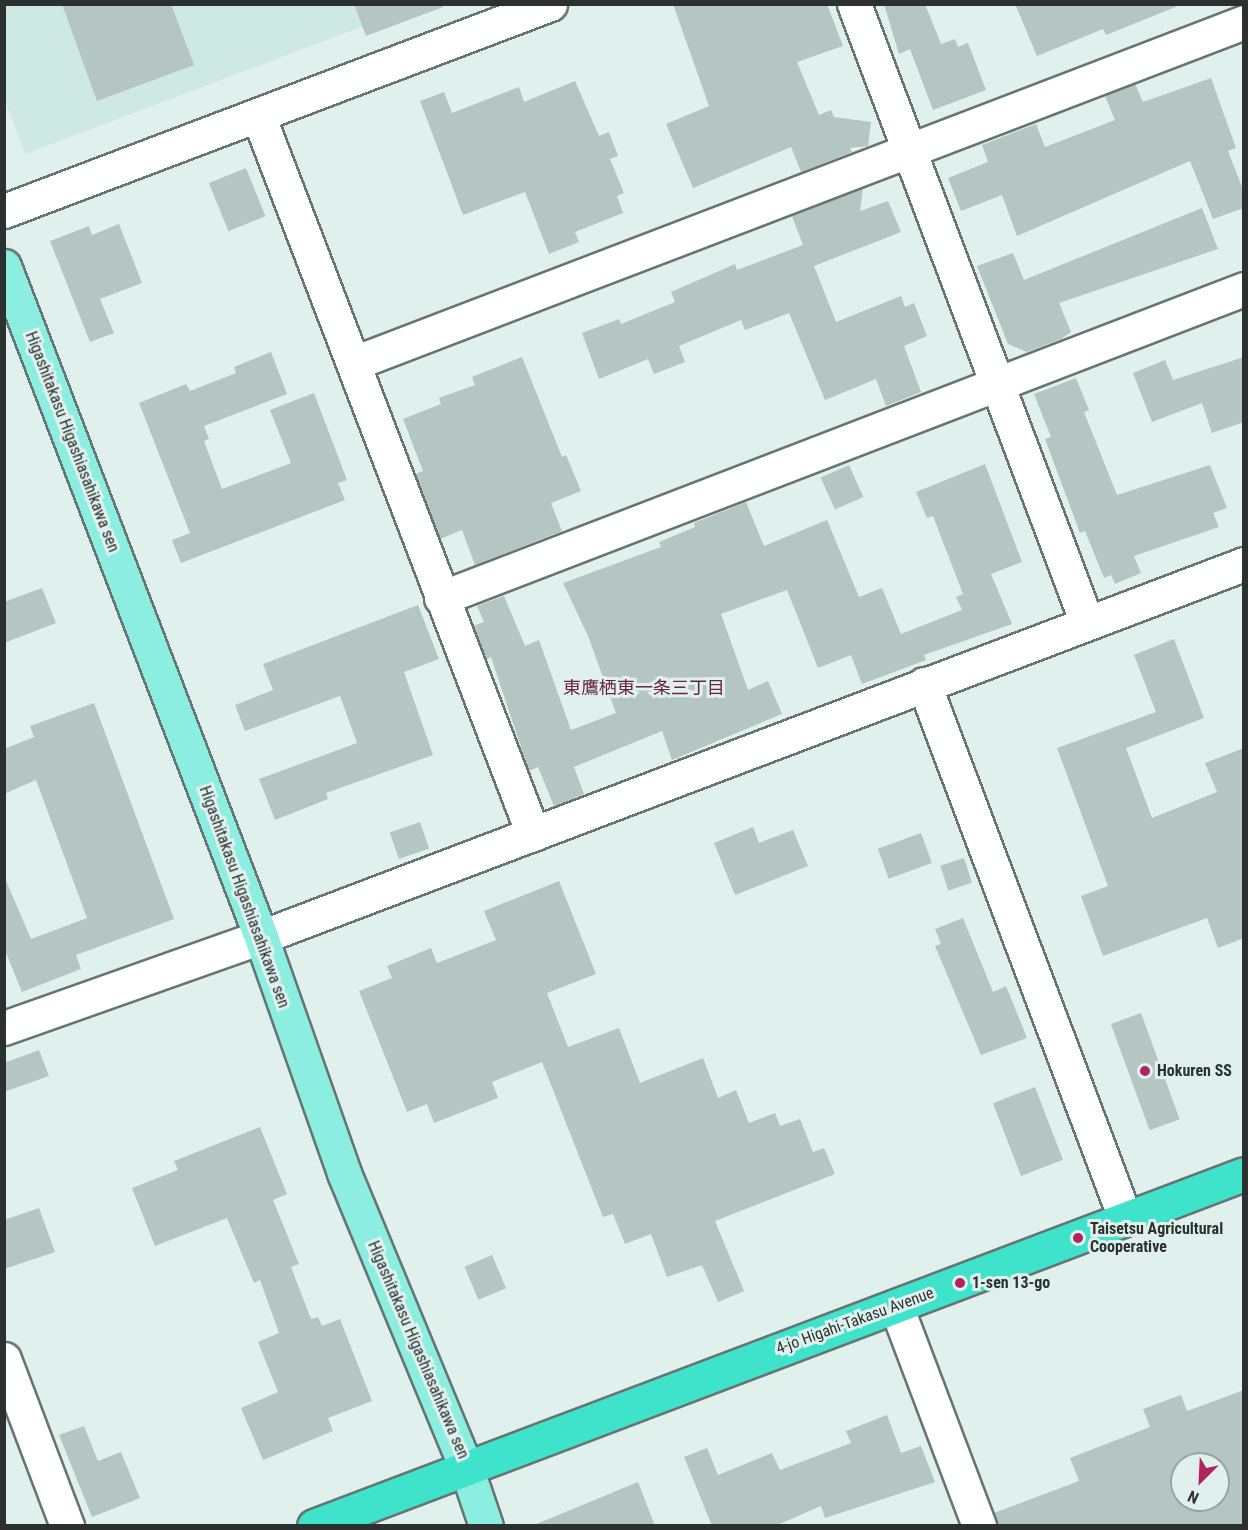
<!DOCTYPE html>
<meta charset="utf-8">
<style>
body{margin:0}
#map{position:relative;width:1248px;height:1530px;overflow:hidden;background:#e0f1ed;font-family:"Roboto Condensed","Noto Sans JP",sans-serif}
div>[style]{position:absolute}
.built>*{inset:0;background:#cee8e2}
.building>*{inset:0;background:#b5c5c1;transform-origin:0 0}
.roads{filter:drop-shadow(2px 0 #667572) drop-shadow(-2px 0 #667572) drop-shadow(0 2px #667572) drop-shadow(0 -2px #667572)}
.street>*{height:33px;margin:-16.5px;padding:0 16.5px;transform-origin:16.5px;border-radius:16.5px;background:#fff}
.primary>*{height:33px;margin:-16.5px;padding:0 16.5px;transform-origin:16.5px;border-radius:16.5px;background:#8ceee0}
.highway>*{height:33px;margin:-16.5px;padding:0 16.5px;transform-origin:16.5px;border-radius:16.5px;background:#3fe3cb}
.dots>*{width:16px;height:16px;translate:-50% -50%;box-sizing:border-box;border:3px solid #e0f1ed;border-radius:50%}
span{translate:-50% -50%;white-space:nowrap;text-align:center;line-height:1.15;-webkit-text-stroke:6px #e0f1ed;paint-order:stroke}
.street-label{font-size:16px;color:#2a312f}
.poi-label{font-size:16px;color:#2a312f;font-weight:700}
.left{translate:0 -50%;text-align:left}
.neighbourhood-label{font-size:18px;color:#67243c}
.frame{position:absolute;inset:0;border:6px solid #2a312f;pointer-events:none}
.north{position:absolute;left:1170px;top:1452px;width:60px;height:60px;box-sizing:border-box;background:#e0f1ed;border:2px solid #97a4a1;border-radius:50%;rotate:204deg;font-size:16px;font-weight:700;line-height:24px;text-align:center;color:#2a312f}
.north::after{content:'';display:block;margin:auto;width:21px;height:27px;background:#af235f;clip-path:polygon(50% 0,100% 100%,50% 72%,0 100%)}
</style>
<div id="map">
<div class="built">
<div style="clip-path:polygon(5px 5px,420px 5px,25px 154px,5px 100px)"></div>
</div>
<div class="building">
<div style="clip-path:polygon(62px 4px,171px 4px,194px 65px,97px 101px)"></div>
<div style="clip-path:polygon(354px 4px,443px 4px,443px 7px,366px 36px)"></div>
<div style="clip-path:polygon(673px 4px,827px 4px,843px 46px,797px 62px,819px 115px,831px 110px,834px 117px,871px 122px,868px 146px,850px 148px,852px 152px,801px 172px,791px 147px,693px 188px,666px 124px,709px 106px)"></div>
<div style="clip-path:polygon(884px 4px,925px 4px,941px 44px,955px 39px,958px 47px,968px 43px,986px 90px,933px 110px,910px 49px,899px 54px)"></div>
<div style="clip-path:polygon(1015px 4px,1178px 4px,1178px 6px,1106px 35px,1103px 29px,1037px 56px)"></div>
<div style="clip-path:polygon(1211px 78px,1236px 148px,1228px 151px,1244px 192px,1244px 208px,1213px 219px,1190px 161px,1017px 236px,1002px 195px,961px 211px,948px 178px,988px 162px,982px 145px,1036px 124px,1045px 147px,1115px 120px,1105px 96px,1123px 88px,1135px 84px,1143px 102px)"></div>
<div style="clip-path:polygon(575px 81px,599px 136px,609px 132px,618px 156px,610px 159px,624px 193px,617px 196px,623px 213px,575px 232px,579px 242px,549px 254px,525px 192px,463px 215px,420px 101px,444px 92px,452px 113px,519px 87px,524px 102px)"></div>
<div style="left:246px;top:168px;width:52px;height:40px;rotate:68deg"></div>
<div style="clip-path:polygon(863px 188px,860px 211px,888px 201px,901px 232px,814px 266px,836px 322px,901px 296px,905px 307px,914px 303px,927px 336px,904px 346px,921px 392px,886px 406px,876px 379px,825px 400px,789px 313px,745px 330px,741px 320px,679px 346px,685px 362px,654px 374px,648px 359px,599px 379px,582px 333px,619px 319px,621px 324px,675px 302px,671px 292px,735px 264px,737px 270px,803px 245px,792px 216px)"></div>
<div style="clip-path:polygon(1202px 208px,1218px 249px,1059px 303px,1071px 332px,1061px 339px,1027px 352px,1008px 344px,977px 266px,1013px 253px,1024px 280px)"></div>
<div style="clip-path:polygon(119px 224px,142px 283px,100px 299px,114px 333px,90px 342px,50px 241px,89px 226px,92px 235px)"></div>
<div style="clip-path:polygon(271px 352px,287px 394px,204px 426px,209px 439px,204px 441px,222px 489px,291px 463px,270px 410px,314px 393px,347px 480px,338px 483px,345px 500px,181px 563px,172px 540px,190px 533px,139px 403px,186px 384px,190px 391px,236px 373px,234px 367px)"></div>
<div style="clip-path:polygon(522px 357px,562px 457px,566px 455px,581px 491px,551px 503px,562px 531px,475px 565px,462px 530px,440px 539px,415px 474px,423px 471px,403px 419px,441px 404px,439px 398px,475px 385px,472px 377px)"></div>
<div style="clip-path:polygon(1244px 357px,1244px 422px,1212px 433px,1202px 403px,1152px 422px,1133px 373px,1165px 360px,1173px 380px)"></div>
<div style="clip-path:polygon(1076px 378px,1089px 410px,1084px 412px,1117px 495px,1210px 465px,1227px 508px,1213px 513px,1219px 527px,1134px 556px,1141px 573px,1115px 584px,1111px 575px,1104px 578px,1085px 531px,1080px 533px,1045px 439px,1051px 437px,1034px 394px)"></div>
<div style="clip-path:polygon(985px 464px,1022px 562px,991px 574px,1012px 624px,924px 655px,926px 660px,862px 684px,851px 655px,818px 668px,787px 590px,721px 614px,748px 690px,768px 681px,782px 714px,672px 760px,662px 731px,574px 767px,584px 794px,554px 806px,538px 767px,529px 771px,491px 657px,487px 659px,473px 626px,484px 622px,477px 606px,504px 596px,525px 646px,539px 640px,571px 730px,616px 713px,588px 636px,563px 583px,661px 547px,659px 542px,695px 527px,694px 523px,746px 502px,764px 546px,827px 520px,859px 597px,882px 588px,901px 634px,962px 610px,956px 597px,963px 594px,933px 516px,927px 518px,916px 492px)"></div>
<div style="left:849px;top:465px;width:35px;height:31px;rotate:66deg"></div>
<div style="clip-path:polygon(42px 588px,56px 623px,4px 643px,4px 602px)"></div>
<div style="clip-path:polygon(418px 605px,439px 659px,404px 672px,433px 755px,326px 793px,328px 799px,275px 820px,259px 779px,357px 743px,340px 696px,245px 731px,235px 705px,273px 690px,263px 664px)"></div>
<div style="clip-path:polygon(1174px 639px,1204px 718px,1126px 748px,1152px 818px,1217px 792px,1205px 763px,1244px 748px,1244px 938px,1218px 948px,1207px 918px,1103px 956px,1081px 896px,1108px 886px,1057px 748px,1156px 712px,1134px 655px)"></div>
<div style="clip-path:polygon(94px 703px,174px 919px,76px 955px,81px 969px,22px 992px,4px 948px,4px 876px,31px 939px,87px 918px,36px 780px,4px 794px,4px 749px,34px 737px,30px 726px)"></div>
<div style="left:420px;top:822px;width:28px;height:32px;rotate:71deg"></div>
<div style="clip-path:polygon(753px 827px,759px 843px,793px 830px,808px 866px,735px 895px,714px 843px)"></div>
<div style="left:921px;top:833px;width:32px;height:46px;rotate:70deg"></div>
<div style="left:964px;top:858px;width:26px;height:25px;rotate:72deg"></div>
<div style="clip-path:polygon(559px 881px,596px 974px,547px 993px,568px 1047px,619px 1028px,640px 1083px,703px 1058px,718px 1098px,736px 1090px,749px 1123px,775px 1113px,780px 1126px,800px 1119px,813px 1152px,824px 1148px,835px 1174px,715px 1221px,744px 1291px,718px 1302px,702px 1265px,667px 1277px,651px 1234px,625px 1244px,613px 1214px,603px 1217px,542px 1062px,492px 1082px,498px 1098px,434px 1123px,427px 1104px,407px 1112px,359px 991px,392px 978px,387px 966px,431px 948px,437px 963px,496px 940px,484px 911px)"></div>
<div style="clip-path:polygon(963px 918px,993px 992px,1006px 986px,1027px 1038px,981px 1055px,935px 946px,941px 944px,935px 929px)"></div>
<div style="left:1141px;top:1013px;width:113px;height:32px;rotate:70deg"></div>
<div style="clip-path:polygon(39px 1050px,49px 1076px,4px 1092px,4px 1063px)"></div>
<div style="left:1035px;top:1087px;width:78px;height:45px;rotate:69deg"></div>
<div style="clip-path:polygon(260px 1127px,287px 1194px,273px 1200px,299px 1264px,291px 1267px,311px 1319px,318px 1317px,322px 1326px,340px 1319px,372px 1401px,328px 1418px,333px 1431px,263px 1460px,241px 1408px,278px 1392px,258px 1342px,279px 1333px,260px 1280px,254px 1283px,227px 1218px,155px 1246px,132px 1188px,178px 1170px,174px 1161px)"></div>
<div style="clip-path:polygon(39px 1208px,55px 1252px,4px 1269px,4px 1220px)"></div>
<div style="left:492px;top:1255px;width:36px;height:30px;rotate:67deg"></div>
<div style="clip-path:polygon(evenodd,1244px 1390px,1244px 1526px,997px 1526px,994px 1513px,1079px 1481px,1070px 1458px,1150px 1427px,1143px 1409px,1181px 1395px,1187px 1411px,1244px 1390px,1182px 1464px,1218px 1464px,1218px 1500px,1182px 1500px,1182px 1464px)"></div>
<div style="clip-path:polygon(887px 1415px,901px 1453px,921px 1446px,935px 1482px,825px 1518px,821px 1506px,775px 1526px,712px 1526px,684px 1457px,707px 1448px,718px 1475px,772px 1453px,780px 1470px,851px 1443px,846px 1431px)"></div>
<div style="clip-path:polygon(84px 1426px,98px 1461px,121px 1452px,140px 1498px,92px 1517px,59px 1435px)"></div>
<div style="clip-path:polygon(638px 1482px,655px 1526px,534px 1526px,534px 1525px)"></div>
</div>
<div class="roads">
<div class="street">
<div style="left:854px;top:4px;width:661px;rotate:69.37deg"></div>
<div style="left:258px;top:115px;width:770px;rotate:69.07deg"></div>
<div style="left:4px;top:211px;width:584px;rotate:-20.76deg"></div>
<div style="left:354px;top:363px;width:953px;rotate:-20.96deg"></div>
<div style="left:441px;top:598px;width:860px;rotate:-21.05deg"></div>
<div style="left:924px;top:684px;width:571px;rotate:69.37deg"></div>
<div style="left:4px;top:1028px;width:273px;rotate:-19.5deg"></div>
<div style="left:261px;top:937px;width:1051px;rotate:-20.78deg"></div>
<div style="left:896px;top:1306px;width:235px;rotate:69.3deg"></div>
<div style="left:4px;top:1359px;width:178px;rotate:69.3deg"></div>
</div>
<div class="primary">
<div style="left:4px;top:266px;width:719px;rotate:69.04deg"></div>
<div style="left:261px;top:937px;width:250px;rotate:70.6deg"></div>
<div style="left:344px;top:1173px;width:318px;rotate:67.5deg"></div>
<div style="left:466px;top:1467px;width:62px;rotate:71.3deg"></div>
</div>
<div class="highway">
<div style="left:314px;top:1526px;width:994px;rotate:-20.73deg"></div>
</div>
</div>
<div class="dots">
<div style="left:1145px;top:1071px;background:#af235f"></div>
<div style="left:1078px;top:1238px;background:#af235f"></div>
<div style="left:960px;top:1283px;background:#af235f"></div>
</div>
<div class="street-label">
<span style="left:72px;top:442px;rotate:69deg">Higashitakasu Higashiasahikawa sen</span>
<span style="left:244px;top:897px;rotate:70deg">Higashitakasu Higashiasahikawa sen</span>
<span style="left:855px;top:1321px;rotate:-20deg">4-jo Higahi-Takasu Avenue</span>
<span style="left:418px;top:1350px;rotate:67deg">Higashitakasu Higashiasahikawa sen</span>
</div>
<div class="poi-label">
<span class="left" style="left:1157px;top:1071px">Hokuren SS</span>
<span class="left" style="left:1090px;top:1238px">Taisetsu Agricultural<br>Cooperative</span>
<span class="left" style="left:972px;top:1283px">1-sen 13-go</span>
</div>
<div class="neighbourhood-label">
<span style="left:644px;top:688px">東鷹栖東一条三丁目</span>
</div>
<div class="frame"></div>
<div class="north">N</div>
</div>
